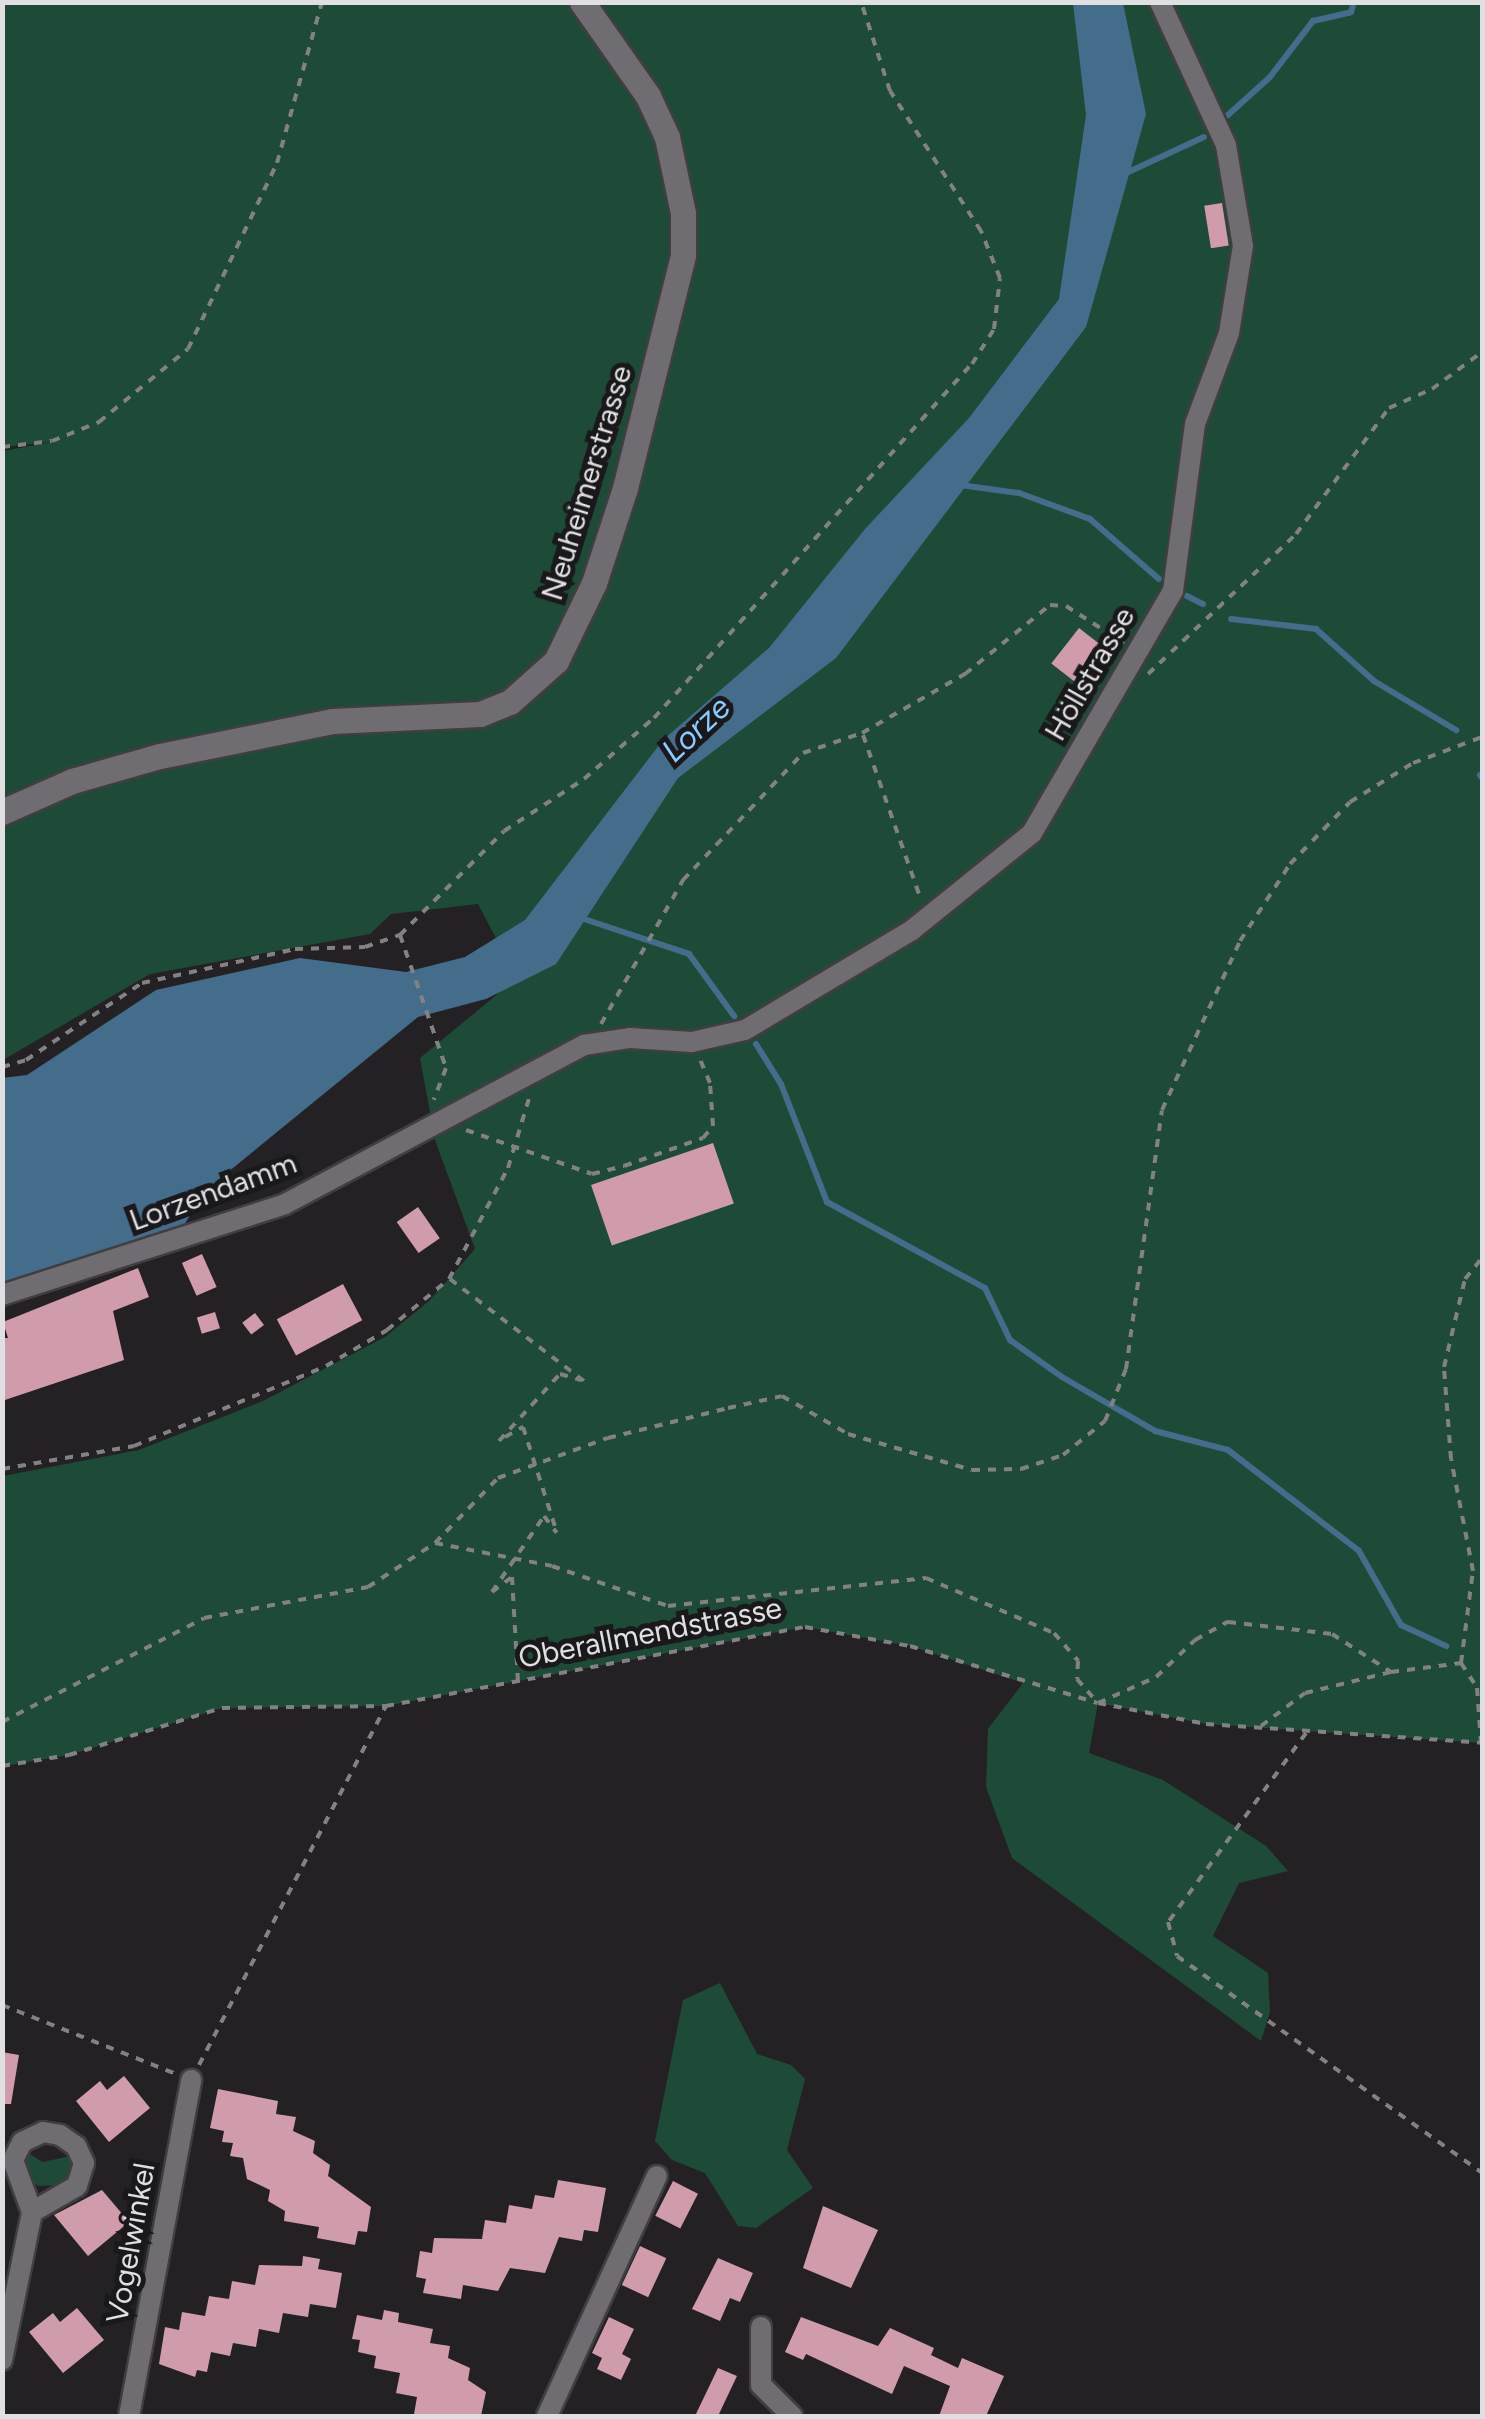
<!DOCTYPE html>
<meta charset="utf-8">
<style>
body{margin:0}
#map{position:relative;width:1485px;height:2419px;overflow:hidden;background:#232124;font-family:Figtree,sans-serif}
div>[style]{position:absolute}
.green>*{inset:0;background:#1e4b37}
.water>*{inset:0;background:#446d8b}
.stream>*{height:6px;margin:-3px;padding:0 3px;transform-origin:3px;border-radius:3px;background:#446d8b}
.building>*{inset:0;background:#d09cac;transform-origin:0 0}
.path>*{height:4px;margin-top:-2px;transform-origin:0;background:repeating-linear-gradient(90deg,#828183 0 8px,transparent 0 16px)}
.roads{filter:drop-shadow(2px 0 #3f3e41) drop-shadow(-2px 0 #3f3e41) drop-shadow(0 2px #3f3e41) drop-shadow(0 -2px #3f3e41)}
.minor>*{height:20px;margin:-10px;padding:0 10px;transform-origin:10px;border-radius:10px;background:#6f6d71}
.tertiary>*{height:25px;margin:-12.5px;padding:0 12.5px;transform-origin:12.5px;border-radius:12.5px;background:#6f6d71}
.path-bridge>*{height:4px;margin-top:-2px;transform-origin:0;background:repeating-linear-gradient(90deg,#828183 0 8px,transparent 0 16px)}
span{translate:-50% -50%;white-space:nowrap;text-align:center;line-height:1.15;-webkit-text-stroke:10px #19181b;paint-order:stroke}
.street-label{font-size:30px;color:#e0dfe1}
.water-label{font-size:32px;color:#8bccfe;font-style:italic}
.frame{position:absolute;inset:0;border:5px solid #e0dfe1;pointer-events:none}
</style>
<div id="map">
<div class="green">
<div style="clip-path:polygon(3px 3px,1482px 3px,1482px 1743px,1206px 1724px,1098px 1703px,1089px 1753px,1163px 1780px,1266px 1846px,1288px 1871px,1239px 1883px,1213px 1936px,1268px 1973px,1270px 2012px,1261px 2041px,1012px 1858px,986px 1787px,988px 1729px,1023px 1683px,910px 1646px,805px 1627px,386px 1706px,222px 1708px,69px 1755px,3px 1766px,3px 1476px,139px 1450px,263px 1401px,385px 1337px,429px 1301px,475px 1249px,435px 1140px,420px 1058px,517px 978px,478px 904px,391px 914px,370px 934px,150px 974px,3px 1060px,3px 451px,52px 442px,3px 447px)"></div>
<div style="clip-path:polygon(720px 1983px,757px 2054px,791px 2065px,805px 2079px,787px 2150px,813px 2188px,756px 2228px,738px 2226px,705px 2173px,672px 2160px,655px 2141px,683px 2000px)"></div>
<div style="clip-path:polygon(28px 2153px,43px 2162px,70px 2156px,73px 2173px,58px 2185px,38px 2186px,22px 2175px)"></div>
</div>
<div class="water">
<div style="clip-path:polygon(1073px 3px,1123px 3px,1146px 114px,1086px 327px,836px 658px,678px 778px,556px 964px,486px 999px,418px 1017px,206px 1190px,184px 1225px,3px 1285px,2px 1078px,27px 1075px,156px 990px,300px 958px,406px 972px,465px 957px,525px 920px,663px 740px,769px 648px,865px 529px,969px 418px,1059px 299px,1086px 115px)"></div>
</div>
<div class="stream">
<div style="left:1228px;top:115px;width:57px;rotate:-42.1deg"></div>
<div style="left:1270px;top:77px;width:71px;rotate:-52.5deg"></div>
<div style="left:1313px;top:21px;width:39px;rotate:-13deg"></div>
<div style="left:1351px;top:12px;width:10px;rotate:-73deg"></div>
<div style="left:1124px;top:174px;width:88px;rotate:-24.8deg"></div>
<div style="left:953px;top:484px;width:67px;rotate:7.8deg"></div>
<div style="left:1019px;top:493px;width:76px;rotate:20.1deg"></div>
<div style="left:1090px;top:519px;width:91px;rotate:41deg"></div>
<div style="left:1187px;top:596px;width:18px;rotate:27deg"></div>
<div style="left:1231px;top:619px;width:86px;rotate:6.7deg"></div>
<div style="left:1316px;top:629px;width:78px;rotate:41.9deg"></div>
<div style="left:1374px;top:681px;width:96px;rotate:30.9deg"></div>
<div style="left:1480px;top:775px;width:4px;rotate:56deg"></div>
<div style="left:578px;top:917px;width:117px;rotate:18.4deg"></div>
<div style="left:689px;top:954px;width:77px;rotate:54deg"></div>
<div style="left:756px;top:1044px;width:47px;rotate:58deg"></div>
<div style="left:781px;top:1084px;width:127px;rotate:68.7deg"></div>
<div style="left:827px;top:1202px;width:180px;rotate:28.6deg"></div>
<div style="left:985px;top:1288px;width:58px;rotate:64.3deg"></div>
<div style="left:1010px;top:1340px;width:64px;rotate:35.4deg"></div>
<div style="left:1062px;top:1377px;width:108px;rotate:30.1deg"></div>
<div style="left:1155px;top:1431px;width:75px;rotate:14.6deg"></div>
<div style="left:1228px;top:1450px;width:165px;rotate:37.6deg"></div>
<div style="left:1359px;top:1551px;width:85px;rotate:60.4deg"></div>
<div style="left:1401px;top:1625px;width:50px;rotate:25deg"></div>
</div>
<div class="building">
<div style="left:1222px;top:203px;width:43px;height:18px;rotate:81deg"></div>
<div style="left:1079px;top:628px;width:31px;height:45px;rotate:38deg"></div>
<div style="left:713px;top:1143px;width:64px;height:129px;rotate:71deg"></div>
<div style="left:418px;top:1207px;width:38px;height:26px;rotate:55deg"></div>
<div style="left:202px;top:1254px;width:36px;height:22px;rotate:66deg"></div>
<div style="clip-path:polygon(138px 1268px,149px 1297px,113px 1311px,124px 1360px,2px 1401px,2px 1338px,8px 1338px,3px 1322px)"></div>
<div style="left:343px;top:1284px;width:41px;height:75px;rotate:62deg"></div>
<div style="left:215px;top:1312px;width:17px;height:19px;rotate:73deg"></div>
<div style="left:255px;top:1313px;width:15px;height:16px;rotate:53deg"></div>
<div style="clip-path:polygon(2px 2052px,19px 2055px,11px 2104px,2px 2104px)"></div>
<div style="clip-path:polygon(124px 2076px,150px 2108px,109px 2142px,76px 2101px,100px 2081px,107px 2090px)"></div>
<div style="clip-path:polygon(218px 2089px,278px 2101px,276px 2114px,296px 2117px,293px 2131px,315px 2141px,313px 2153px,330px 2165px,328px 2176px,371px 2207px,367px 2232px,358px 2231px,355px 2245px,317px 2238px,319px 2227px,284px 2221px,285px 2211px,268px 2201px,270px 2190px,247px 2179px,243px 2158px,230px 2156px,233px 2143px,222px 2142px,224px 2131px,210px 2128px)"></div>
<div style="clip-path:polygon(558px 2180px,606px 2188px,598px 2232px,584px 2230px,582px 2241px,559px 2237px,545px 2273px,510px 2268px,498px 2291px,463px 2285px,461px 2299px,423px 2293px,426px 2279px,416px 2277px,420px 2251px,432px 2253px,434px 2238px,482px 2239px,485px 2220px,506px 2223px,509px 2205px,532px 2209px,535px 2195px,554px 2198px)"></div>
<div style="left:673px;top:2181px;width:28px;height:39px;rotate:27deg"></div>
<div style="clip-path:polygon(102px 2190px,129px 2222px,88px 2256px,54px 2215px)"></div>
<div style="clip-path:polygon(823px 2206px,878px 2230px,851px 2288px,803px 2268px)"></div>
<div style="left:640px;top:2246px;width:29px;height:43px;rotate:25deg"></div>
<div style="clip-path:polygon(303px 2256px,320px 2259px,318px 2269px,342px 2273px,336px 2308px,310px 2304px,308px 2317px,283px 2313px,279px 2333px,259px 2329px,256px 2347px,233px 2343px,230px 2356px,211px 2352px,207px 2372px,197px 2370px,195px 2377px,159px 2364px,165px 2327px,179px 2330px,182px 2312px,205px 2316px,209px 2296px,229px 2299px,232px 2281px,255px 2285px,259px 2265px,302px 2266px)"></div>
<div style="clip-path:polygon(718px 2258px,753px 2273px,740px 2302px,730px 2298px,720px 2321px,692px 2309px)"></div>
<div style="clip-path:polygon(77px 2308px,104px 2340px,63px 2373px,29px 2332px,53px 2313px,60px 2322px)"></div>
<div style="clip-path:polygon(384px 2310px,399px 2313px,398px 2322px,433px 2329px,430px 2343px,450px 2346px,448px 2358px,470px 2368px,468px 2380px,486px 2392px,481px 2416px,414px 2414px,417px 2397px,396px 2393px,400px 2373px,374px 2368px,376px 2356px,358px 2352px,360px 2340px,352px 2339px,357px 2315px,382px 2320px)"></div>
<div style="clip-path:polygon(609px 2317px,634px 2329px,622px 2354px,631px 2359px,621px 2380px,597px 2369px,602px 2358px,592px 2353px)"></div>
<div style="clip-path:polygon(801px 2317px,878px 2346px,890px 2328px,934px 2348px,931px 2355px,958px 2368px,962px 2358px,1004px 2376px,986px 2416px,939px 2416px,950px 2386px,904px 2366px,892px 2394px,806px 2354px,803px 2360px,785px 2352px)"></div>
<div style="clip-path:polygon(718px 2368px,737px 2376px,718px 2416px,695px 2416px)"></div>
</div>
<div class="path">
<div style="left:2px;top:447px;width:50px;rotate:-6.8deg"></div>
<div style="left:52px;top:441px;width:51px;rotate:-22deg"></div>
<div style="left:99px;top:422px;width:115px;rotate:-39.4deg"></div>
<div style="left:188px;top:349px;width:206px;rotate:-64.4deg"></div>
<div style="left:277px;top:163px;width:167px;rotate:-74.4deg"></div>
<div style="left:1148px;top:674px;width:204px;rotate:-43.4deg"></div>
<div style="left:1296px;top:534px;width:157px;rotate:-53.6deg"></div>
<div style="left:1389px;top:408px;width:47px;rotate:-23.8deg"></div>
<div style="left:1432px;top:389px;width:62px;rotate:-36.5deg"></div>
<div style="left:863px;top:735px;width:175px;rotate:70.6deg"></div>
<div style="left:400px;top:935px;width:141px;rotate:70.9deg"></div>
<div style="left:446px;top:1068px;width:34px;rotate:111deg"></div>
<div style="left:601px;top:1024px;width:166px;rotate:-60.3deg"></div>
<div style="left:683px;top:880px;width:175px;rotate:-46.6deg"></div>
<div style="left:803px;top:753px;width:62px;rotate:-18.7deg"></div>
<div style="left:862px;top:733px;width:119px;rotate:-29.8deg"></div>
<div style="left:965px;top:674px;width:109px;rotate:-39.1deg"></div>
<div style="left:1050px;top:605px;width:16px;rotate:4deg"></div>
<div style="left:1066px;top:606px;width:69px;rotate:32.5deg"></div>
<div style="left:2px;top:1067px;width:25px;rotate:-16deg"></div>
<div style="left:26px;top:1060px;width:139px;rotate:-33.6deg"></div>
<div style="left:142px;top:983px;width:157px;rotate:-12.5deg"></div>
<div style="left:295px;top:949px;width:70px;rotate:-1.6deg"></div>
<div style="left:365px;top:947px;width:37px;rotate:-19deg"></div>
<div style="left:400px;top:935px;width:147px;rotate:-45deg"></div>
<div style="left:504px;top:831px;width:95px;rotate:-33deg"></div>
<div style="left:584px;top:779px;width:93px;rotate:-41.1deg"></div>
<div style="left:654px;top:718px;width:476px;rotate:-48.1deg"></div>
<div style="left:972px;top:364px;width:41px;rotate:-57.8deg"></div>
<div style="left:994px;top:329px;width:51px;rotate:-83.3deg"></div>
<div style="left:1000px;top:278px;width:51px;rotate:-112deg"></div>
<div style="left:981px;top:231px;width:167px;rotate:-123deg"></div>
<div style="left:890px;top:91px;width:94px;rotate:-108deg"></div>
<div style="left:466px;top:1130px;width:133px;rotate:19.2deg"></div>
<div style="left:592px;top:1174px;width:33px;rotate:-14deg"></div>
<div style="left:624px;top:1166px;width:84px;rotate:-19.5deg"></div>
<div style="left:703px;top:1138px;width:16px;rotate:-50deg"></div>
<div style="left:713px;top:1126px;width:43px;rotate:-94deg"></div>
<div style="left:710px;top:1083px;width:26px;rotate:-113deg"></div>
<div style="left:450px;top:1279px;width:170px;rotate:37.3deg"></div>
<div style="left:505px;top:1437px;width:21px;rotate:-29deg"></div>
<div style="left:499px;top:1441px;width:91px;rotate:-47.7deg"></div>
<div style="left:560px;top:1374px;width:22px;rotate:16deg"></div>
<div style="left:2px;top:1469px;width:134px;rotate:-9.9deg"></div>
<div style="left:134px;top:1446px;width:208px;rotate:-22.6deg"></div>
<div style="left:326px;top:1366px;width:71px;rotate:-30.5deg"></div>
<div style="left:387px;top:1330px;width:80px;rotate:-39.4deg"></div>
<div style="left:449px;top:1279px;width:126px;rotate:-62deg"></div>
<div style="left:508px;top:1168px;width:76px;rotate:-73.2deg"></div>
<div style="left:544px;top:1516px;width:21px;rotate:53deg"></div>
<div style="left:435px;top:1543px;width:119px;rotate:11.1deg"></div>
<div style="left:552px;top:1566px;width:123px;rotate:19deg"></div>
<div style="left:668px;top:1606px;width:260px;rotate:-6.2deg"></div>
<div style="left:926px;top:1578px;width:139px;rotate:23.3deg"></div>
<div style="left:1054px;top:1633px;width:37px;rotate:49deg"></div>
<div style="left:1078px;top:1661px;width:18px;rotate:93deg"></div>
<div style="left:1077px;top:1679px;width:32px;rotate:49deg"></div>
<div style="left:1098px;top:1703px;width:64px;rotate:-24.1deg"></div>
<div style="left:1156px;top:1677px;width:54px;rotate:-43.5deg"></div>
<div style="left:1195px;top:1640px;width:38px;rotate:-29deg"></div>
<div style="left:1228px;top:1622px;width:105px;rotate:6.6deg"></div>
<div style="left:1332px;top:1634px;width:70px;rotate:32.8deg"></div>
<div style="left:1391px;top:1672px;width:71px;rotate:-7.3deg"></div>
<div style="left:1461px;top:1663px;width:93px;rotate:-82.6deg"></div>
<div style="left:1473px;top:1571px;width:114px;rotate:-101.1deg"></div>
<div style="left:1451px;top:1459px;width:92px;rotate:-94.4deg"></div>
<div style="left:1444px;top:1367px;width:90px;rotate:-76.6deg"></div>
<div style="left:1465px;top:1279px;width:27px;rotate:-51deg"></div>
<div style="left:512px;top:1577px;width:103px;rotate:86.7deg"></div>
<div style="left:492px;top:1592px;width:25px;rotate:-37deg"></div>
<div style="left:1461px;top:1663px;width:30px;rotate:57deg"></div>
<div style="left:1477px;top:1688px;width:55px;rotate:85.8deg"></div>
<div style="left:2px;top:1722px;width:227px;rotate:-27.2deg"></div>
<div style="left:204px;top:1618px;width:167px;rotate:-10.7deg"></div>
<div style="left:368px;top:1587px;width:80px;rotate:-33.3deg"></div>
<div style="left:435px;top:1543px;width:91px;rotate:-45.9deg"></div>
<div style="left:498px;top:1478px;width:117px;rotate:-20deg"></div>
<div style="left:608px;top:1438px;width:124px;rotate:-14deg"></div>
<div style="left:728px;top:1408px;width:55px;rotate:-12.5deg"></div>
<div style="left:782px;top:1396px;width:76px;rotate:29.9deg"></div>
<div style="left:848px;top:1434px;width:129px;rotate:16.2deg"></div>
<div style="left:972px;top:1470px;width:49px;rotate:-1.2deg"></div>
<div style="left:1021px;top:1469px;width:44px;rotate:-18.4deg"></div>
<div style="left:1063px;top:1455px;width:54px;rotate:-39deg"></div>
<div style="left:1105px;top:1421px;width:56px;rotate:-68deg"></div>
<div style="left:1126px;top:1369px;width:261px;rotate:-82.1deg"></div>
<div style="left:1162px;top:1110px;width:186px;rotate:-65.2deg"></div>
<div style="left:1240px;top:941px;width:92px;rotate:-57deg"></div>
<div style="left:1290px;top:864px;width:86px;rotate:-45.9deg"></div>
<div style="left:1350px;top:802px;width:74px;rotate:-31.8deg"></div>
<div style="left:1413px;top:763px;width:74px;rotate:-20.6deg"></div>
<div style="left:1261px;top:1726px;width:55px;rotate:-36.9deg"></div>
<div style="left:1305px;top:1693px;width:89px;rotate:-13.7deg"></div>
<div style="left:1306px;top:1733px;width:234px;rotate:126.1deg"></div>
<div style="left:1168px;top:1922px;width:35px;rotate:75deg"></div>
<div style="left:1177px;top:1956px;width:374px;rotate:35.4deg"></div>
<div style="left:2px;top:1766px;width:68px;rotate:-9.3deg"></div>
<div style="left:69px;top:1755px;width:160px;rotate:-17.1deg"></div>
<div style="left:222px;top:1708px;width:164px;rotate:-0.7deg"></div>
<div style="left:386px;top:1706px;width:426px;rotate:-10.7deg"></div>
<div style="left:805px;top:1627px;width:107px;rotate:10.3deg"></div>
<div style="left:910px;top:1646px;width:196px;rotate:16.9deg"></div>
<div style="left:1098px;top:1703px;width:110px;rotate:11deg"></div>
<div style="left:1206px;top:1724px;width:277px;rotate:3.9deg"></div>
<div style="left:2px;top:2005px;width:185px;rotate:21.6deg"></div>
<div style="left:199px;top:2065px;width:405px;rotate:-62.5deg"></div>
</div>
<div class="roads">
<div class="minor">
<div style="left:2px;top:1295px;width:297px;rotate:-17.8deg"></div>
<div style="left:285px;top:1204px;width:339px;rotate:-28deg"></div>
<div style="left:584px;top:1045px;width:47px;rotate:-8.7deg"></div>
<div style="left:630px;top:1038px;width:62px;rotate:3.7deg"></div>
<div style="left:692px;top:1042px;width:54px;rotate:-12.8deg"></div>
<div style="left:745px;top:1030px;width:195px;rotate:-30.9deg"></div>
<div style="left:912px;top:930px;width:154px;rotate:-38.9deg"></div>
<div style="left:1032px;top:833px;width:280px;rotate:-59.8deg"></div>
<div style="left:1173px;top:591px;width:168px;rotate:-82.5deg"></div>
<div style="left:1195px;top:424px;width:97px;rotate:-69.5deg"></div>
<div style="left:1229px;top:333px;width:88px;rotate:-80.9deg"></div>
<div style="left:1243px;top:246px;width:102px;rotate:-99.6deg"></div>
<div style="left:1226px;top:145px;width:157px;rotate:-114.8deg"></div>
<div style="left:761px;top:2327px;width:58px;rotate:90deg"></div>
<div style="left:761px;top:2385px;width:44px;rotate:45deg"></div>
<div style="left:2px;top:2360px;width:151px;rotate:-78.5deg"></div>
<div style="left:32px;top:2212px;width:55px;rotate:-110.1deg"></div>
<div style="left:13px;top:2160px;width:20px;rotate:-63deg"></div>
<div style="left:22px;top:2142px;width:23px;rotate:-25deg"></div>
<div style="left:43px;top:2132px;width:17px;rotate:10deg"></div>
<div style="left:60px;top:2135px;width:19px;rotate:35deg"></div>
<div style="left:76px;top:2146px;width:19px;rotate:65deg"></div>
<div style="left:84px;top:2163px;width:24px;rotate:107deg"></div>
<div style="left:77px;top:2186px;width:52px;rotate:150deg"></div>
<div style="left:129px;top:2416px;width:342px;rotate:-79.5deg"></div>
<div style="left:547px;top:2416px;width:264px;rotate:-65.4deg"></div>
</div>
<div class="tertiary">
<div style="left:2px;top:812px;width:77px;rotate:-23.9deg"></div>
<div style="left:72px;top:781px;width:91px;rotate:-15.9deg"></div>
<div style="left:160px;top:756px;width:176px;rotate:-11.5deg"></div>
<div style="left:332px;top:721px;width:148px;rotate:-2.7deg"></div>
<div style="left:480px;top:714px;width:32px;rotate:-22deg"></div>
<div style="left:510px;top:702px;width:62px;rotate:-41.7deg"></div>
<div style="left:556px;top:661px;width:87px;rotate:-64deg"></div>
<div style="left:594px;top:583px;width:100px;rotate:-71.9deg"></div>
<div style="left:625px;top:488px;width:240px;rotate:-76deg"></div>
<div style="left:683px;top:255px;width:42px;rotate:-90deg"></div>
<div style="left:683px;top:213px;width:78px;rotate:-101.9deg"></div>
<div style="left:667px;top:137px;width:45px;rotate:-114.9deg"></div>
<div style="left:648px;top:96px;width:115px;rotate:-125.1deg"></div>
</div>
</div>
<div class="path-bridge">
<div style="left:523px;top:1427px;width:111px;rotate:72.2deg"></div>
<div style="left:492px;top:1592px;width:92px;rotate:-55.6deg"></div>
</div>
<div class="street-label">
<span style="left:587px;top:483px;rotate:-73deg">Neuheimerstrasse</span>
<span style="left:1090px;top:674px;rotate:-60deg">Höllstrasse</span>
<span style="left:213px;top:1192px;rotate:-20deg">Lorzendamm</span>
<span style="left:650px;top:1633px;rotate:-11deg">Oberallmendstrasse</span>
<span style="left:131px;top:2243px;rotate:-80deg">Vogelwinkel</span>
</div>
<div class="water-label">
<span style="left:696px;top:729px;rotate:-43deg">Lorze</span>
</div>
<div class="frame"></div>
</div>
